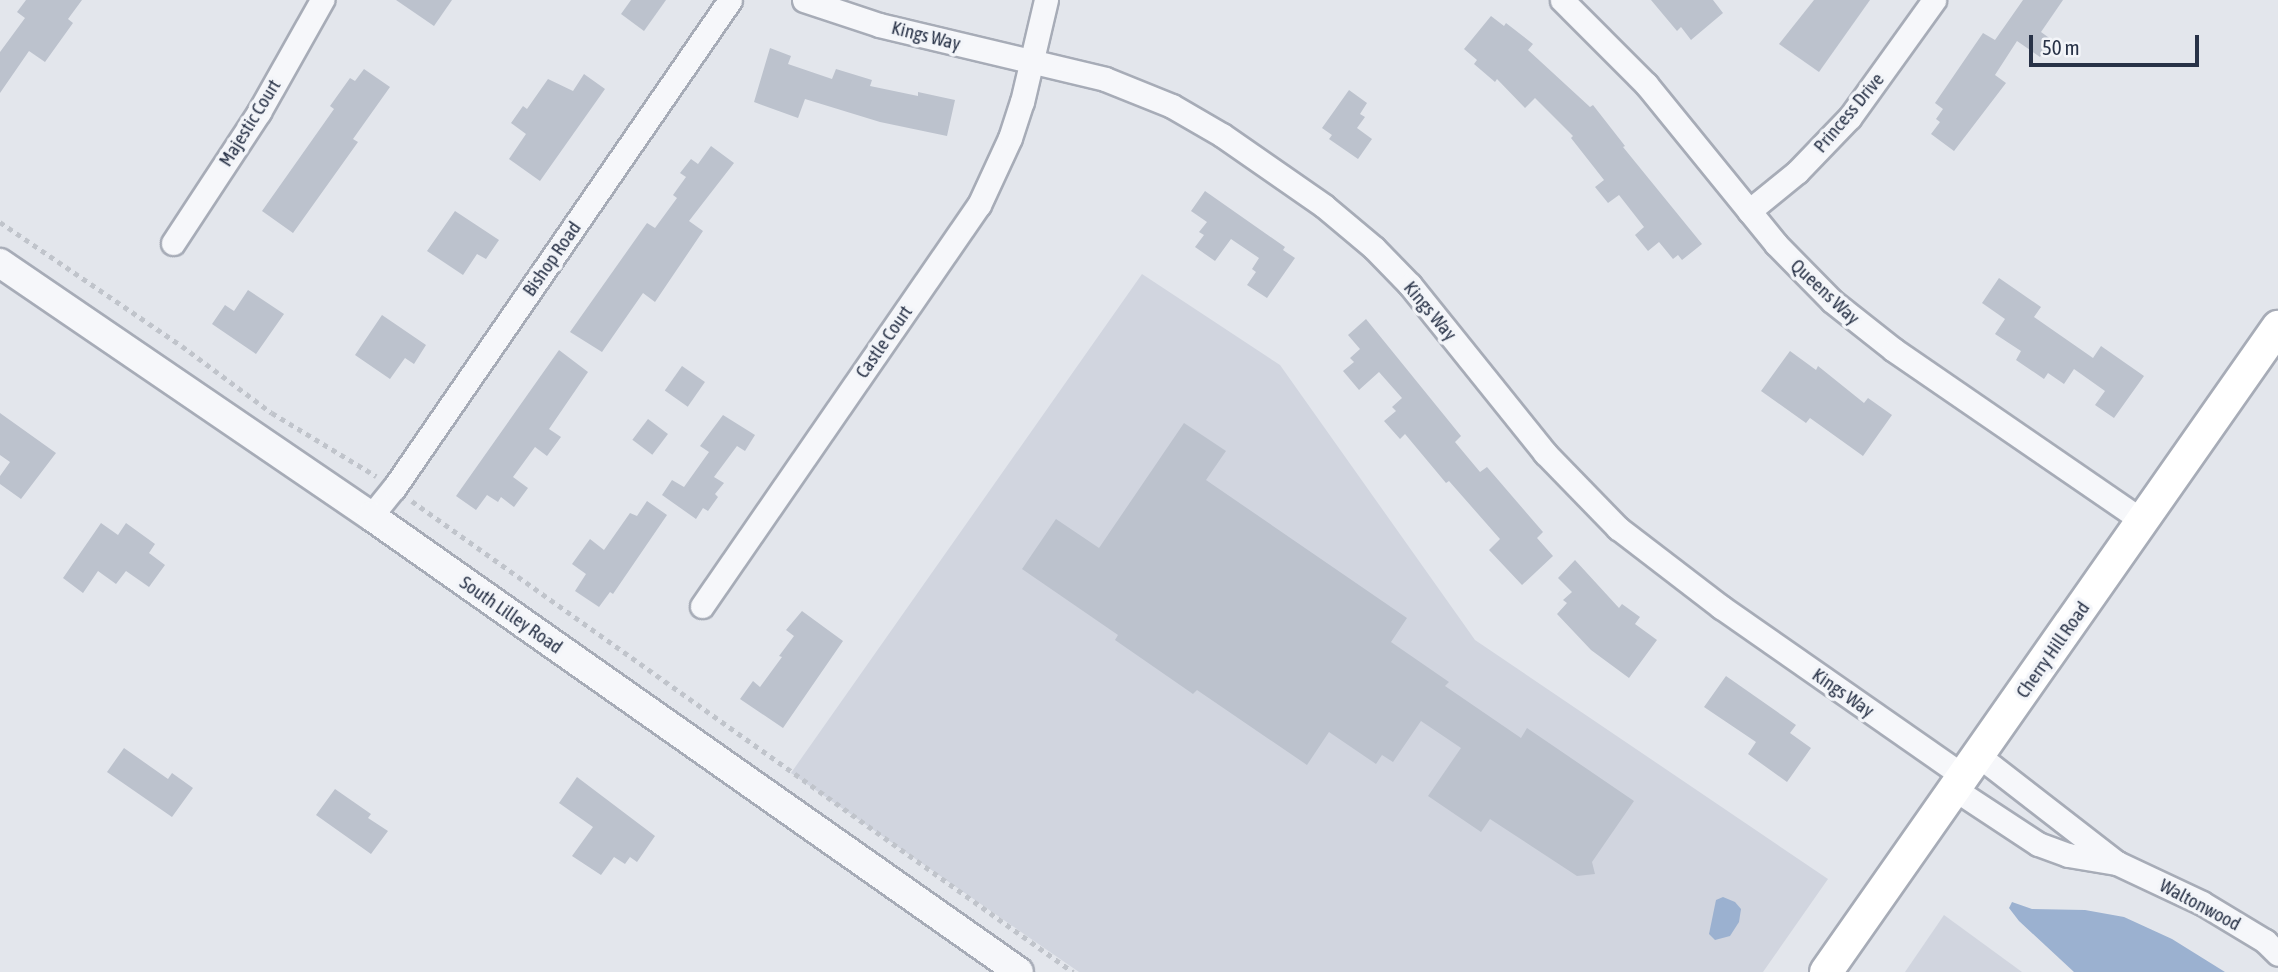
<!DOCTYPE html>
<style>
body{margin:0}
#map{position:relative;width:2278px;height:972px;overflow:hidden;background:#e3e6ec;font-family:"Asap Condensed",sans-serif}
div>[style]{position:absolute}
.built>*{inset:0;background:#d1d5df}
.water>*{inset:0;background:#9bb1d0}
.building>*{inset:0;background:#bcc2cd;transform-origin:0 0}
.path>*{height:4.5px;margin-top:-2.25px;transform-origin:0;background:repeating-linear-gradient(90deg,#c0c4cb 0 5px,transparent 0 10px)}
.roads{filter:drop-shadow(2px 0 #a7acb7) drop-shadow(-2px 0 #a7acb7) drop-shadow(0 2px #a7acb7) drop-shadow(0 -2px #a7acb7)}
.minor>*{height:23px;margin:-11.5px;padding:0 11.5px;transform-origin:11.5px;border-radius:11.5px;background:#f6f7fa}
.tertiary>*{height:28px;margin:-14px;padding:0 14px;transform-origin:14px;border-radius:14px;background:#f6f7fa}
.secondary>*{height:32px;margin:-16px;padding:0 16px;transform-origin:16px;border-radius:16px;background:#fff}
span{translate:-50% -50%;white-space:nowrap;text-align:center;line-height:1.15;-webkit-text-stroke:7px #f3f5f9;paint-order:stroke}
.street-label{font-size:19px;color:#283247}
.scale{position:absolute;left:2029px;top:35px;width:170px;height:32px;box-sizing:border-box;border:4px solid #283247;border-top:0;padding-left:9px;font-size:21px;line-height:24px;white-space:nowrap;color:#283247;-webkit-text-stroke:5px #f3f5f9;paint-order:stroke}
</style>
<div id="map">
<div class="built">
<div style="clip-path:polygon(1142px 274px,1280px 365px,1475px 640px,1828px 879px,1763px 972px,1079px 972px,791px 773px)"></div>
<div style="clip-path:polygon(1944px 915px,2022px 972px,1905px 972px)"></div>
</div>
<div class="water">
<div style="clip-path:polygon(1723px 897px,1735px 902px,1741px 909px,1739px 922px,1730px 936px,1715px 940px,1709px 934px,1716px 900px)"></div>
<div style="clip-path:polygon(2012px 902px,2032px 909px,2085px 910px,2124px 917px,2172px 939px,2225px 972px,2074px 972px,2019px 921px,2009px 908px)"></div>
</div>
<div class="building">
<div style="clip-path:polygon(26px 0,82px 0,68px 19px,73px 23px,45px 62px,29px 51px,0 93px,0 52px,25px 18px,17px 12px)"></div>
<div style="clip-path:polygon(396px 0,452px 0,434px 26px)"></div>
<div style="clip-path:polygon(631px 0,666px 0,644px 31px,621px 14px)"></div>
<div style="clip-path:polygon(1651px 0,1713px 0,1723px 13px,1691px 40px,1681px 27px,1677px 31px)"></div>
<div style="clip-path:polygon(1814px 0,1870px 0,1819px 72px,1779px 44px)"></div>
<div style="clip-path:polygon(2023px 0,2063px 0,2041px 32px,2052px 40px,2040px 57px,2017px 41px,1995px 75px,2006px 83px,1954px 151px,1931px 134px,1940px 122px,1936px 119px,1943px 109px,1935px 103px,1983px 33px,1995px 40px)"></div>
<div style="clip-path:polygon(1491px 16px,1504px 26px,1506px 23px,1533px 44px,1528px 50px,1590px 107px,1593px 105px,1625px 146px,1623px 147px,1702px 244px,1682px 260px,1678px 255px,1673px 259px,1659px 242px,1648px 251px,1635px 235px,1644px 227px,1619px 195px,1608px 203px,1595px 187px,1604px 180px,1571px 138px,1573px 136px,1535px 98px,1525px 108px,1497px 79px,1495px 82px,1474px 64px,1477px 60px,1464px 49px)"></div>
<div style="clip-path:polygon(770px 48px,791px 56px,788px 64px,832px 79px,836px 69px,872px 80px,870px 86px,918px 96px,918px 92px,955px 100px,947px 136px,880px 122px,805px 99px,798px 118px,754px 102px)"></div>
<div style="clip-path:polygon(364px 69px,390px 87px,353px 139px,358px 142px,293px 233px,262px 211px,334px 109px,330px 106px,350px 78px,355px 81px)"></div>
<div style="clip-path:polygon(584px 74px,605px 89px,540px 181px,509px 159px,526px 134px,511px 123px,523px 106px,527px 109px,548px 79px,573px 91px)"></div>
<div style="clip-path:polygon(1349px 90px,1367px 103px,1360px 114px,1365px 117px,1357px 128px,1372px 139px,1358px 159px,1329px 139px,1332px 135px,1322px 128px)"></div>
<div style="clip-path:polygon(711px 146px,734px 163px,689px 221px,703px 231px,655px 302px,643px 293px,602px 352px,570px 332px,647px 223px,655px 228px,677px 198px,673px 195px,686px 177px,680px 173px,691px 159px,698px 164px)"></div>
<div style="clip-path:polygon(1205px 191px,1285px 247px,1283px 250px,1295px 258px,1267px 298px,1247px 285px,1256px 272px,1252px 269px,1259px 258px,1231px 239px,1215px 261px,1195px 247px,1204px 235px,1199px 232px,1207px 222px,1191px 211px)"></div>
<div style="clip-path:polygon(455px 211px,499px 240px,486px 259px,477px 254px,463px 275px,427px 251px)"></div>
<div style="clip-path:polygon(1999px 278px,2041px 307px,2034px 317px,2093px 358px,2101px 346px,2144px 376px,2114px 418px,2095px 405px,2105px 391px,2074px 369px,2064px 384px,2048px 373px,2044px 379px,2016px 360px,2021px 351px,1995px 334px,2005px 319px,1982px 303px)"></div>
<div style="clip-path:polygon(248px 290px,284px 314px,256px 354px,212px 324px,225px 305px,234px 311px)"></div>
<div style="clip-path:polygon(382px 315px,426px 345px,414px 364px,405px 358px,390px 379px,355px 355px)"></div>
<div style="clip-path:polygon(1366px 319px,1461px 436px,1455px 442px,1480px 472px,1487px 467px,1543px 532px,1537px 538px,1553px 556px,1522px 585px,1489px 550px,1500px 539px,1449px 481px,1446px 483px,1405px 434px,1400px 439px,1384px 421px,1396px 411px,1392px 407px,1402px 398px,1379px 372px,1359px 390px,1343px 371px,1354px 362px,1350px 358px,1360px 349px,1348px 335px)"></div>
<div style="clip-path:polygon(559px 350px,588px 372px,549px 429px,561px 437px,547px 456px,535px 447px,513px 477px,528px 488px,514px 507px,501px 497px,498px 502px,487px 495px,476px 510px,456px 496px)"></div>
<div style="clip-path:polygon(1790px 351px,1816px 370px,1818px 366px,1864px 403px,1868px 398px,1892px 415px,1863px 456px,1810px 418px,1806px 423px,1761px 391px)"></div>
<div style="left:682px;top:366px;width:28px;height:30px;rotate:35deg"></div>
<div style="clip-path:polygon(0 413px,56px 453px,21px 499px,0 484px,0 476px,10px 462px,0 455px)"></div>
<div style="clip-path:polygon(723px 415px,755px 435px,745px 451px,737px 446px,714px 477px,724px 483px,715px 494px,718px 497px,708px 511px,703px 508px,696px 519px,662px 495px,672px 480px,684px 487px,709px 452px,700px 446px)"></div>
<div style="left:648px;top:419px;width:25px;height:26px;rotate:37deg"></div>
<div style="clip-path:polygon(1184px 423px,1226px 451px,1206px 480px,1407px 618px,1391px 642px,1449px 682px,1445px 686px,1521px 738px,1527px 728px,1634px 801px,1592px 862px,1595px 874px,1577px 876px,1490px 819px,1481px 832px,1428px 796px,1461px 748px,1421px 721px,1393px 762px,1382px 755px,1376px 764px,1329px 732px,1307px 765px,1197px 690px,1193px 694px,1115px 640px,1118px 635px,1022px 569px,1056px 519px,1099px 548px)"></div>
<div style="clip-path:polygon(647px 501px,667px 515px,613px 594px,610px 592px,599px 607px,575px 591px,586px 574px,572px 564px,590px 539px,604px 550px,630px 513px,637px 516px)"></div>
<div style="clip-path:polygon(101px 523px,118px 535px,126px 523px,155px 544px,149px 553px,165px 565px,149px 587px,126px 571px,116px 584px,98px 571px,83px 593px,63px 578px)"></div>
<div style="clip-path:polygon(1575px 560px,1619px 608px,1622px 604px,1640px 617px,1635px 624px,1657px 640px,1629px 678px,1591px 650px,1557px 614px,1567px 603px,1563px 600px,1572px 592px,1558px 578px)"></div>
<div style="clip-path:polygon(802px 611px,843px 641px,783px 728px,740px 699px,753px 681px,760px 687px,782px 657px,779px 656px,794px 636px,786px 630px)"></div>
<div style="clip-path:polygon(1726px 676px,1796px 725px,1790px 733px,1811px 748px,1787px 782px,1748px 754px,1756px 742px,1704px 707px)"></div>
<div style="clip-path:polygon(124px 748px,168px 779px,172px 773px,193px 788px,172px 817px,107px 772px)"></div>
<div style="clip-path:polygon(577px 777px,655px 836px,637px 862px,630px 857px,625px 864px,614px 857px,601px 875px,572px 856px,593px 827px,559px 803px)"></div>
<div style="clip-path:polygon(335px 789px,371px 814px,368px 818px,388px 831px,371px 854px,316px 815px)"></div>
</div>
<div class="path">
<div style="left:0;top:222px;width:220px;rotate:34.3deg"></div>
<div style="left:182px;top:346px;width:112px;rotate:36.7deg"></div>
<div style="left:272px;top:413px;width:122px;rotate:31.2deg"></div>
<div style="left:412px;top:501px;width:812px;rotate:35.47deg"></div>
</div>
<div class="roads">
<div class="minor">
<div style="left:804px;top:0;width:79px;rotate:18.4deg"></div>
<div style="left:879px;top:25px;width:232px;rotate:13.4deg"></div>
<div style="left:1105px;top:79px;width:72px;rotate:21.9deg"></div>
<div style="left:1172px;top:106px;width:58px;rotate:30.1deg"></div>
<div style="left:1222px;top:135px;width:124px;rotate:34.8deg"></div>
<div style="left:1324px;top:206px;width:65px;rotate:40deg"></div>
<div style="left:1374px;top:248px;width:52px;rotate:45.8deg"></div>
<div style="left:1410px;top:285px;width:216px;rotate:51.2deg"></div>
<div style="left:1545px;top:453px;width:105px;rotate:45.8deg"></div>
<div style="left:1618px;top:528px;width:130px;rotate:37.5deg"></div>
<div style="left:1721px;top:607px;width:297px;rotate:34.9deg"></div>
<div style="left:1562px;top:0;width:119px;rotate:45deg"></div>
<div style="left:1646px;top:84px;width:206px;rotate:50.9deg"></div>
<div style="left:1776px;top:244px;width:80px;rotate:45.5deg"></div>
<div style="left:1832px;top:301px;width:79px;rotate:38.3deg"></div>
<div style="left:1894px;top:350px;width:303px;rotate:34.5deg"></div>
<div style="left:1749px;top:211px;width:62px;rotate:-39.1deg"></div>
<div style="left:1797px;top:172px;width:76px;rotate:-46.1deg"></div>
<div style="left:1850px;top:117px;width:144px;rotate:-54.3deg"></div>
<div style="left:173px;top:243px;width:157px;rotate:-56.7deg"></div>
<div style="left:259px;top:112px;width:129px;rotate:-60.6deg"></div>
<div style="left:371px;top:516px;width:36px;rotate:-51deg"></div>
<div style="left:394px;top:488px;width:592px;rotate:-55.45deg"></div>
<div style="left:702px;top:606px;width:487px;rotate:-55.4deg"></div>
<div style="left:979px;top:205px;width:74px;rotate:-65.2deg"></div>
<div style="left:1010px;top:138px;width:38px;rotate:-72deg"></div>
<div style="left:1022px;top:102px;width:105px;rotate:-76.8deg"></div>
<div style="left:1956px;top:790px;width:98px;rotate:33.4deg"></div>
<div style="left:2038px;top:844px;width:32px;rotate:20deg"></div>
<div style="left:2068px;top:855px;width:50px;rotate:9.3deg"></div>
<div style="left:2117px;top:863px;width:175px;rotate:-142.2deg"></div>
<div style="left:2117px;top:863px;width:94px;rotate:25.2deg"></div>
<div style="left:2202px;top:903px;width:74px;rotate:31.1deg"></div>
<div style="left:2265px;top:941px;width:18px;rotate:45deg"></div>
</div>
<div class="tertiary">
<div style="left:0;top:263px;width:449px;rotate:34.3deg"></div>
<div style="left:371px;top:516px;width:792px;rotate:35.13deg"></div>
</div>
<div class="secondary">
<div style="left:1826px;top:972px;width:788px;rotate:-54.98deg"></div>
</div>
</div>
<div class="street-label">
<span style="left:926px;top:36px;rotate:14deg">Kings Way</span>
<span style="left:1849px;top:113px;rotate:-50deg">Princess Drive</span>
<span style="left:250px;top:123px;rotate:-58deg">Majestic Court</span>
<span style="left:552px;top:259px;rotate:-55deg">Bishop Road</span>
<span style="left:1825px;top:292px;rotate:43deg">Queens Way</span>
<span style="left:1430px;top:311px;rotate:50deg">Kings Way</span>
<span style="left:884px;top:342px;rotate:-55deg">Castle Court</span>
<span style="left:511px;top:615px;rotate:35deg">South Lilley Road</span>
<span style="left:2053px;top:650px;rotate:-55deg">Cherry Hill Road</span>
<span style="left:1843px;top:693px;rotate:35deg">Kings Way</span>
<span style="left:2200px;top:905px;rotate:28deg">Waltonwood</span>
</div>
<div class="scale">50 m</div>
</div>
